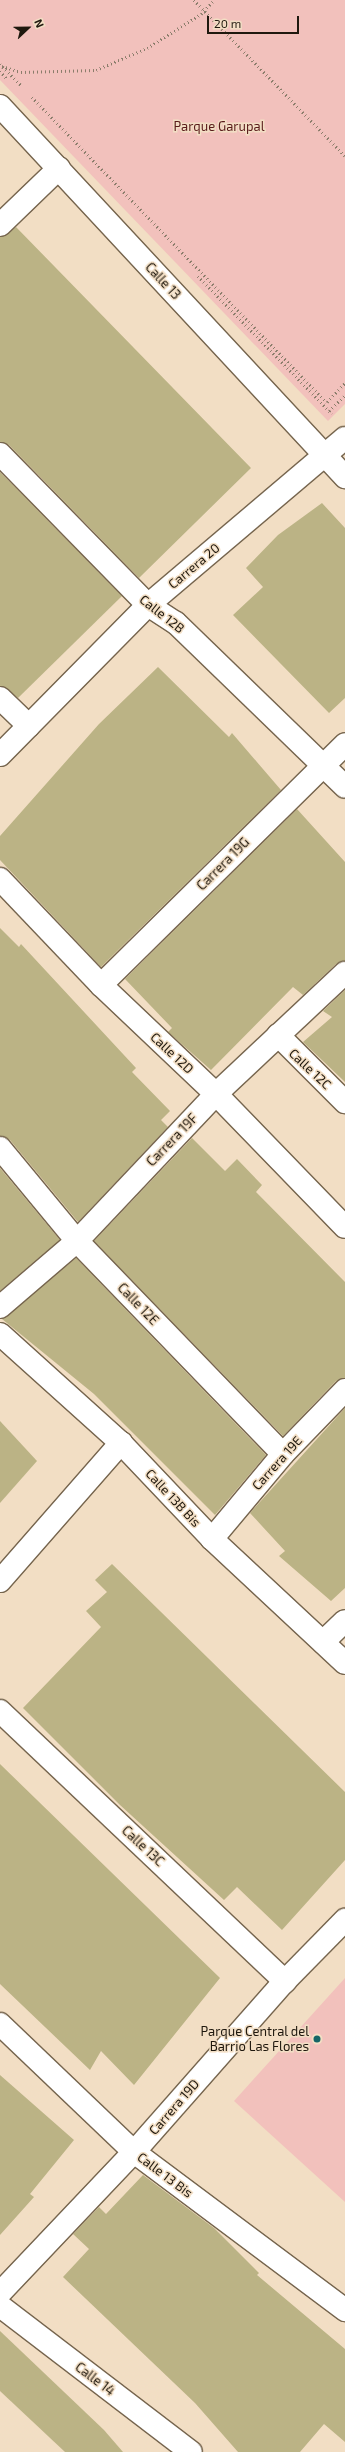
<!DOCTYPE html>
<style>
body{margin:0}
#map{position:relative;width:345px;height:2452px;overflow:hidden;background:#f2dec4;font-family:"Exo 2",sans-serif}
div>[style]{position:absolute}
.green>*{inset:0;background:#f2c1bc}
.building>*{inset:0;background:#bbb385}
.path>*{height:2.5px;margin-top:-1.25px;transform-origin:0;background:repeating-linear-gradient(90deg,#8b7d6b 0 1px,transparent 0 4px)}
.roads{filter:drop-shadow(1px 0 #76654e) drop-shadow(-1px 0 #76654e) drop-shadow(0 1px #76654e) drop-shadow(0 -1px #76654e)}
.minor>*{height:22px;margin:-11px;padding:0 11px;transform-origin:11px;border-radius:11px;background:#fff}
.dots>*{width:11px;height:11px;translate:-50% -50%;box-sizing:border-box;border:2px solid #f2dec4;border-radius:50%}
span{translate:-50% -50%;white-space:nowrap;text-align:center;line-height:1.15;-webkit-text-stroke:3px #f2dec4;paint-order:stroke}
.park-label{font-size:13px;color:#591b1a}
.street-label{font-size:13px;color:#1f180e}
.poi-label{font-size:13px;color:#1f180e}
.right{translate:-100% -50%;text-align:right}
.north{position:absolute;left:8px;top:8px;width:40px;height:40px;-webkit-text-stroke:3px #f2dec4;paint-order:stroke;rotate:68deg;font-size:11px;font-weight:700;line-height:16px;text-align:center;color:#1f180e}
.north::after{content:'';display:block;margin:auto;width:14px;height:18px;background:#1f180e;clip-path:polygon(50% 0,100% 100%,50% 72%,0 100%)}
.scale{position:absolute;left:207px;top:16px;width:92px;height:18px;box-sizing:border-box;border:2px solid #1f180e;border-top:0;padding-left:5px;font-size:12px;line-height:14px;white-space:nowrap;color:#1f180e;-webkit-text-stroke:3px #f2dec4;paint-order:stroke}
</style>
<div id="map">
<div class="green">
<div style="clip-path:polygon(0 0,345px 0,345px 404px,328px 421px,0 80px)"></div>
<div style="clip-path:polygon(345px 1978px,345px 2202px,234px 2101px)"></div>
</div>
<div class="building">
<div style="clip-path:polygon(16px 227px,251px 468px,139px 578px,9px 445px,0 442px,0 237px)"></div>
<div style="clip-path:polygon(0 472px,122px 596px,18px 698px,0 686px)"></div>
<div style="clip-path:polygon(322px 503px,345px 528px,345px 698px,329px 713px,233px 615px,263px 587px,246px 568px,278px 535px)"></div>
<div style="clip-path:polygon(158px 667px,229px 737px,232px 733px,281px 790px,101px 967px,0 860px,0 836px,99px 724px)"></div>
<div style="clip-path:polygon(297px 809px,345px 862px,345px 961px,336px 964px,303px 995px,293px 987px,211px 1070px,168px 1032px,172px 1028px,125px 979px)"></div>
<div style="clip-path:polygon(0 928px,19px 947px,21px 944px,136px 1068px,132px 1072px,170px 1111px,161px 1120px,168px 1127px,78px 1222px,10px 1140px,0 1136px)"></div>
<div style="clip-path:polygon(345px 990px,345px 1082px,303px 1042px,332px 1017px,323px 1011px)"></div>
<div style="clip-path:polygon(192px 1138px,225px 1171px,237px 1159px,262px 1185px,256px 1192px,345px 1282px,345px 1378px,336px 1381px,283px 1436px,94px 1241px)"></div>
<div style="clip-path:polygon(0 1168px,60px 1240px,0 1291px)"></div>
<div style="clip-path:polygon(76px 1258px,266px 1455px,215px 1515px,94px 1394px,2px 1319px)"></div>
<div style="clip-path:polygon(345px 1408px,345px 1588px,331px 1601px,279px 1556px,285px 1551px,250px 1513px)"></div>
<div style="clip-path:polygon(0 1421px,37px 1461px,0 1503px)"></div>
<div style="clip-path:polygon(112px 1564px,345px 1792px,345px 1860px,282px 1930px,237px 1887px,224px 1900px,120px 1805px,23px 1708px,101px 1627px,86px 1611px,107px 1592px,95px 1580px)"></div>
<div style="clip-path:polygon(0 1764px,220px 1978px,134px 2085px,101px 2051px,90px 2070px,0 1984px)"></div>
<div style="clip-path:polygon(0 2075px,74px 2140px,30px 2194px,34px 2197px,0 2235px)"></div>
<div style="clip-path:polygon(143px 2175px,214px 2228px,259px 2273px,257px 2275px,345px 2349px,345px 2442px,324px 2424px,300px 2452px,238px 2452px,195px 2403px,63px 2277px,89px 2249px,73px 2234px,99px 2207px,106px 2214px)"></div>
<div style="clip-path:polygon(0 2331px,104px 2430px,123px 2452px,65px 2452px,0 2391px)"></div>
</div>
<div class="path">
<div style="left:194px;top:0;width:217px;rotate:45.9deg"></div>
<div style="left:0;top:64px;width:31px;rotate:45deg"></div>
<div style="left:2px;top:66px;width:20px;rotate:18deg"></div>
<div style="left:21px;top:72px;width:75px;rotate:-1.5deg"></div>
<div style="left:96px;top:70px;width:56px;rotate:-23.3deg"></div>
<div style="left:147px;top:48px;width:64px;rotate:-32.2deg"></div>
<div style="left:201px;top:14px;width:19px;rotate:-47deg"></div>
<div style="left:0;top:71px;width:12px;rotate:48deg"></div>
<div style="left:32px;top:97px;width:424px;rotate:46deg"></div>
<div style="left:327px;top:402px;width:26px;rotate:-47deg"></div>
<div style="left:198px;top:276px;width:192px;rotate:45.8deg"></div>
<div style="left:329px;top:411px;width:23px;rotate:-45deg"></div>
</div>
<div class="roads">
<div class="minor">
<div style="left:0;top:106px;width:507px;rotate:47.08deg"></div>
<div style="left:0;top:225px;width:82px;rotate:-44deg"></div>
<div style="left:0;top:454px;width:211px;rotate:45.6deg"></div>
<div style="left:148px;top:605px;width:33px;rotate:33deg"></div>
<div style="left:176px;top:623px;width:235px;rotate:44.1deg"></div>
<div style="left:0;top:698px;width:40px;rotate:44deg"></div>
<div style="left:0;top:755px;width:211px;rotate:-45.4deg"></div>
<div style="left:148px;top:605px;width:258px;rotate:-40.3deg"></div>
<div style="left:0;top:879px;width:146px;rotate:46.4deg"></div>
<div style="left:101px;top:985px;width:158px;rotate:43.5deg"></div>
<div style="left:216px;top:1094px;width:185px;rotate:45.9deg"></div>
<div style="left:101px;top:985px;width:343px;rotate:-44.6deg"></div>
<div style="left:278px;top:1035px;width:95px;rotate:45deg"></div>
<div style="left:0;top:1148px;width:121px;rotate:50.4deg"></div>
<div style="left:77px;top:1241px;width:296px;rotate:46deg"></div>
<div style="left:0;top:1307px;width:101px;rotate:-40.6deg"></div>
<div style="left:77px;top:1241px;width:202px;rotate:-46.6deg"></div>
<div style="left:216px;top:1094px;width:177px;rotate:-43.2deg"></div>
<div style="left:0;top:1334px;width:163px;rotate:42deg"></div>
<div style="left:121px;top:1443px;width:132px;rotate:46.5deg"></div>
<div style="left:212px;top:1539px;width:182px;rotate:43deg"></div>
<div style="left:212px;top:1539px;width:111px;rotate:-50.1deg"></div>
<div style="left:283px;top:1454px;width:89px;rotate:-45.9deg"></div>
<div style="left:0;top:1581px;width:184px;rotate:-48.8deg"></div>
<div style="left:323px;top:1642px;width:30px;rotate:-44deg"></div>
<div style="left:0;top:1711px;width:393px;rotate:43.5deg"></div>
<div style="left:0;top:2024px;width:185px;rotate:43.7deg"></div>
<div style="left:134px;top:2152px;width:264px;rotate:36.8deg"></div>
<div style="left:0;top:2293px;width:195px;rotate:-46.5deg"></div>
<div style="left:134px;top:2152px;width:228px;rotate:-48.6deg"></div>
<div style="left:285px;top:1981px;width:86px;rotate:-45.5deg"></div>
<div style="left:0;top:2306px;width:240px;rotate:37.4deg"></div>
</div>
</div>
<div class="dots">
<div style="left:317px;top:2039px;background:#156567"></div>
</div>
<div class="park-label">
<span style="left:219px;top:126px">Parque Garupal</span>
</div>
<div class="street-label">
<span style="left:163px;top:281px;rotate:47deg">Calle 13</span>
<span style="left:194px;top:566px;rotate:-40deg">Carrera 20</span>
<span style="left:162px;top:614px;rotate:38deg">Calle 12B</span>
<span style="left:223px;top:864px;rotate:-45deg">Carrera 19G</span>
<span style="left:172px;top:1053px;rotate:43deg">Calle 12D</span>
<span style="left:310px;top:1069px;rotate:43deg">Calle 12C</span>
<span style="left:172px;top:1140px;rotate:-46deg">Carrera 19F</span>
<span style="left:138px;top:1304px;rotate:46deg">Calle 12E</span>
<span style="left:277px;top:1463px;rotate:-48deg">Carrera 19E</span>
<span style="left:173px;top:1498px;rotate:47deg">Calle 13B Bis</span>
<span style="left:143px;top:1846px;rotate:43deg">Calle 13C</span>
<span style="left:174px;top:2107px;rotate:-49deg">Carrera 19D</span>
<span style="left:165px;top:2175px;rotate:37deg">Calle 13 Bis</span>
<span style="left:95px;top:2379px;rotate:37deg">Calle 14</span>
</div>
<div class="poi-label">
<span class="right" style="left:309px;top:2039px">Parque Central del<br>Barrio Las Flores</span>
</div>
<div class="north">N</div>
<div class="scale">20 m</div>
</div>
